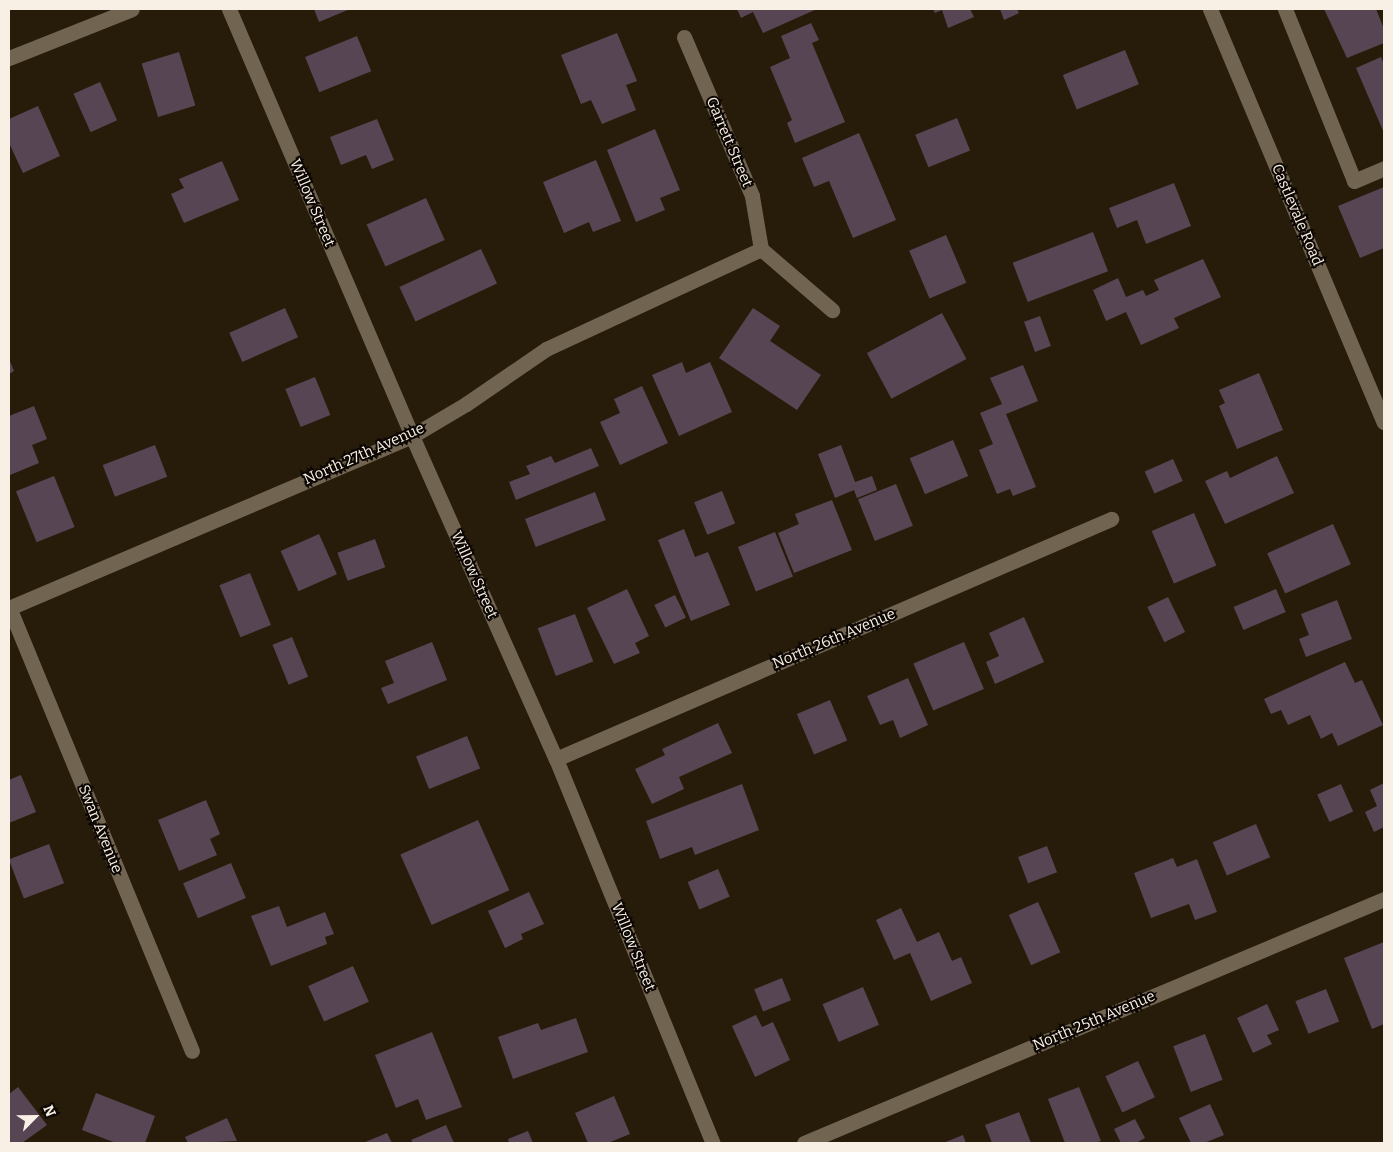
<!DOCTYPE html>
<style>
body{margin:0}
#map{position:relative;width:1393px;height:1152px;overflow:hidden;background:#271c0a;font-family:Bitter,serif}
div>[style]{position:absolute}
.building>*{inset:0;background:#584554;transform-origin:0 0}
.minor>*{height:15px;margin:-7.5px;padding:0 7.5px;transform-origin:7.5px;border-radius:7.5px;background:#716451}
span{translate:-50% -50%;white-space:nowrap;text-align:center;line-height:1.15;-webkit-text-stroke:4px #0c0703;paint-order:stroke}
.street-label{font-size:15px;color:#f8f0e5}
.frame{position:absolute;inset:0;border:10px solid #f8f0e5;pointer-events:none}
.north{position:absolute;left:10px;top:1092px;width:50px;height:50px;-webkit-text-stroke:4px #0c0703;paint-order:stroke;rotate:67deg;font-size:14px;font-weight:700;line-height:20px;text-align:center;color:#f8f0e5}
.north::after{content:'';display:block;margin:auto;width:18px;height:22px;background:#f8f0e5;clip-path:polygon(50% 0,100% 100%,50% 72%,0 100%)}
</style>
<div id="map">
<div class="building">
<div style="clip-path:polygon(314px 9px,350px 9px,319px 22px)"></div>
<div style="clip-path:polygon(737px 9px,817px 9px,763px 33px,753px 12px,741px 18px)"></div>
<div style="clip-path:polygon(933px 9px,970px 9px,974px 17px,948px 28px,942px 10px,935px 13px)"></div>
<div style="clip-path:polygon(1000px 9px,1017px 9px,1019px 13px,1004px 20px)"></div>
<div style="clip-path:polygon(1324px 9px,1376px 9px,1384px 29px,1384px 43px,1347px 58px)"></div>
<div style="clip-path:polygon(811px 23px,819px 40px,812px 43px,845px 122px,795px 143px,787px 123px,792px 120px,770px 67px,790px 58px,781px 36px)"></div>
<div style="clip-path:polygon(617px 33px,637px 81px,626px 85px,636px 110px,602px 124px,591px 100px,581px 104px,561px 55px)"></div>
<div style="left:357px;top:36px;width:38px;height:56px;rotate:68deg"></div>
<div style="left:1125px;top:50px;width:37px;height:67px;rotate:68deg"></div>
<div style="left:179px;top:52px;width:56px;height:39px;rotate:73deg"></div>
<div style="clip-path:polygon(1381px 57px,1384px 64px,1384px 133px,1356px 68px)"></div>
<div style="left:100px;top:82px;width:42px;height:29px;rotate:66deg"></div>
<div style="clip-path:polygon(38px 106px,60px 156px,23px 173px,9px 143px,9px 119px)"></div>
<div style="left:957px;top:118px;width:35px;height:45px;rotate:68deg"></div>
<div style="clip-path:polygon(377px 119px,394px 160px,372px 169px,366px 155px,341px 165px,330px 137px)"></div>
<div style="clip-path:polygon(655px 129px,680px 190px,660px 198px,665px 210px,636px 222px,607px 150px)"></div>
<div style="clip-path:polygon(859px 133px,896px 220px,853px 238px,829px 181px,814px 187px,802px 158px)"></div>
<div style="clip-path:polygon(596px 160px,621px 221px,593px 232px,589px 222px,564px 233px,543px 182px)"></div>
<div style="clip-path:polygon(222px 161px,239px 200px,184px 223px,171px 194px,184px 188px,179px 179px)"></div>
<div style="clip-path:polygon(1174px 183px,1191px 226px,1146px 244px,1137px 220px,1117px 228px,1109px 208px)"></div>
<div style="clip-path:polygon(1384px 187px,1384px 248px,1360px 258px,1338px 206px)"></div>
<div style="left:426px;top:198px;width:46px;height:65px;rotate:66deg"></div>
<div style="left:1093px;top:232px;width:42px;height:86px;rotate:69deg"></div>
<div style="left:946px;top:235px;width:52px;height:40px;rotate:67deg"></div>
<div style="left:481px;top:249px;width:38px;height:90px;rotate:65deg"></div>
<div style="clip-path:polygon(1203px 259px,1221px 297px,1174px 318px,1179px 328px,1141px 345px,1126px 312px,1106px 321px,1093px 290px,1118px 278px,1126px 297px,1143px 290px,1146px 296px,1159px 290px,1154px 280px)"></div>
<div style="left:285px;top:308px;width:32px;height:61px;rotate:66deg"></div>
<div style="clip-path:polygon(753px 308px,780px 326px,770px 341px,821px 375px,797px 410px,719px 358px)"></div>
<div style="left:942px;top:313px;width:52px;height:85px;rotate:62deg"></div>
<div style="left:1040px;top:316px;width:32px;height:17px;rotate:70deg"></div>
<div style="clip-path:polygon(9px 359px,14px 371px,9px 374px)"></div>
<div style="clip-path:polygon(682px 362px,686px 373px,710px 362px,732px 412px,679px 436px,652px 375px)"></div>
<div style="clip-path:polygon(1023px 365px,1038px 401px,1006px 414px,1036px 487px,1013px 496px,1010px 489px,997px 494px,979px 450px,993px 444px,980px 413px,1002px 404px,990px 378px)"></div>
<div style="clip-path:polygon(1259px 373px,1283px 430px,1237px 449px,1219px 406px,1225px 403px,1219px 390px)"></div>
<div style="left:315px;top:377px;width:41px;height:32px;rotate:68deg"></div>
<div style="clip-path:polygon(642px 386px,668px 443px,620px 465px,600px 422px,620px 413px,614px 399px)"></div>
<div style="clip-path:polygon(34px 406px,47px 439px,32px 445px,39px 463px,10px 475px,9px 416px)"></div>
<div style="left:953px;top:440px;width:39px;height:47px;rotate:67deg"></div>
<div style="left:155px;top:445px;width:34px;height:56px;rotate:69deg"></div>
<div style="clip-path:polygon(841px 445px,855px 482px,872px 476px,877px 490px,857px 498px,854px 490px,835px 498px,818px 454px)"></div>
<div style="clip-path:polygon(591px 448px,599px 466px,516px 500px,509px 482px,530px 474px,526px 466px,551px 456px,555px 463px)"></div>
<div style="clip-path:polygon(1277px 456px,1294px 493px,1225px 524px,1205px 481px,1227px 471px,1230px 478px)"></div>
<div style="left:1173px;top:459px;width:24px;height:31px;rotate:66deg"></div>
<div style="left:54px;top:476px;width:55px;height:41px;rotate:68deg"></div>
<div style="left:896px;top:484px;width:45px;height:41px;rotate:68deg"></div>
<div style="left:722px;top:491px;width:35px;height:30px;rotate:68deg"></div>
<div style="left:595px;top:492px;width:30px;height:75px;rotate:69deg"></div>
<div style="clip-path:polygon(832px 500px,852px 550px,794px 573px,778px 533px,799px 524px,795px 514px)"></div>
<div style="left:1194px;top:513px;width:57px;height:46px;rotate:67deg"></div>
<div style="left:1333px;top:524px;width:44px;height:72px;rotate:66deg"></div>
<div style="clip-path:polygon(684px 529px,695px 557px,708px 552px,730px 605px,691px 621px,658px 540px)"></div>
<div style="left:775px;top:532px;width:48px;height:40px;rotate:68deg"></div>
<div style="left:319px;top:534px;width:44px;height:42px;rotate:66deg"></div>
<div style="left:375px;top:539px;width:30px;height:40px;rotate:70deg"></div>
<div style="left:250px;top:573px;width:56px;height:33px;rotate:68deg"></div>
<div style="clip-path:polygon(627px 589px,649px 636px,635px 643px,640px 653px,614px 664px,587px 608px)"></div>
<div style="left:1276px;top:589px;width:25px;height:46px;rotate:67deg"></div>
<div style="left:675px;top:595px;width:25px;height:23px;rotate:64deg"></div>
<div style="left:1168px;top:597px;width:39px;height:23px;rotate:64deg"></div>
<div style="clip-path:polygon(1337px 600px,1352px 639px,1306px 657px,1299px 639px,1309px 635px,1301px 614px)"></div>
<div style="left:575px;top:614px;width:51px;height:40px;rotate:69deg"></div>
<div style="clip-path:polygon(1024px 617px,1044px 662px,995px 684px,986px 662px,999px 656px,989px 633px)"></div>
<div style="left:292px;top:637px;width:43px;height:21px;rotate:68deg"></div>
<div style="clip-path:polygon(432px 642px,447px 680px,388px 704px,381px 688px,394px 683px,385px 661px)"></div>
<div style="left:964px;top:642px;width:51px;height:55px;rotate:67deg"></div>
<div style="clip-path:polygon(1345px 662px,1355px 683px,1362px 680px,1383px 725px,1338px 746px,1332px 733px,1321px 739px,1310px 715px,1288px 725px,1281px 710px,1271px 714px,1264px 699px)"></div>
<div style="clip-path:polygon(908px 678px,928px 725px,900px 738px,893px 720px,880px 725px,867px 696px)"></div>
<div style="left:830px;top:700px;width:44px;height:36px;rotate:67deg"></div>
<div style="clip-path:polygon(718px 723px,732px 753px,679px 777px,684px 789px,652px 804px,635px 769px,665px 755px,662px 749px)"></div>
<div style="left:467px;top:736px;width:35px;height:55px;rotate:68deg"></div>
<div style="clip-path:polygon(21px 775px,36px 812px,9px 823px,9px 780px)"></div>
<div style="clip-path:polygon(1384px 783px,1384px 827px,1374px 832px,1365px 812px,1377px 806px,1370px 790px)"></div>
<div style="clip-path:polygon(742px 784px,759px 830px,695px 855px,692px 847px,660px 859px,646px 821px)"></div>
<div style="left:1341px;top:784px;width:30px;height:26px;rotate:66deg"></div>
<div style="clip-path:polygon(206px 800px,220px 834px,210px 839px,217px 855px,179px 871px,158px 820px)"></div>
<div style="left:478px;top:820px;width:77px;height:85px;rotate:66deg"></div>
<div style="left:1256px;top:824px;width:36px;height:47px;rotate:67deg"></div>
<div style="left:49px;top:844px;width:42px;height:43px;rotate:69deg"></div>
<div style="left:1047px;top:846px;width:28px;height:31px;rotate:69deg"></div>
<div style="clip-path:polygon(1173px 858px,1177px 867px,1197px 859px,1217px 912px,1195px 920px,1189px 904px,1151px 918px,1134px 873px)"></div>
<div style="left:231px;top:863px;width:38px;height:52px;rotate:67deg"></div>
<div style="left:718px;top:869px;width:30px;height:33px;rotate:67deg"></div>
<div style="clip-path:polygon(529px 892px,544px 924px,521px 934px,523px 939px,505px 948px,488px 911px)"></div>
<div style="left:1038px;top:902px;width:55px;height:32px;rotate:66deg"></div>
<div style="clip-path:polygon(279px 906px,287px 927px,325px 912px,334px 934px,325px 937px,327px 944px,271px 966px,251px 916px)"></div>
<div style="clip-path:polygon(901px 908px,917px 942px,939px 932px,952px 961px,961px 957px,972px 983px,931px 1001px,910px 953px,894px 960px,876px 920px)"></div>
<div style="clip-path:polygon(1384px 942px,1384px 1024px,1372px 1029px,1344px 958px)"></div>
<div style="left:353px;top:966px;width:39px;height:49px;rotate:66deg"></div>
<div style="left:782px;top:978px;width:24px;height:30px;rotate:68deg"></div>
<div style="left:863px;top:987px;width:41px;height:44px;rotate:67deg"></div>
<div style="left:1326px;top:989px;width:35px;height:33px;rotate:68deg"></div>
<div style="clip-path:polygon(1267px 1004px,1279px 1030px,1267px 1035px,1272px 1044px,1253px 1053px,1237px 1018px)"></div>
<div style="clip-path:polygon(756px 1015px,762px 1027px,773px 1022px,790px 1060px,755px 1077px,732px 1026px)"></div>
<div style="clip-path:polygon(576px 1018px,588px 1052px,513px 1079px,498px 1037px,538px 1023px,541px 1030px)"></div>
<div style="clip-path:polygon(432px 1032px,462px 1107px,426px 1120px,418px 1099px,396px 1108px,375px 1055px)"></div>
<div style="left:1205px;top:1034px;width:49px;height:34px;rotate:69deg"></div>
<div style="left:1138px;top:1061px;width:40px;height:36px;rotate:65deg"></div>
<div style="clip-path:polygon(18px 1087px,47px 1125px,22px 1143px,9px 1143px,9px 1094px)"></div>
<div style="clip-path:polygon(1079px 1087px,1101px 1141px,1094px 1143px,1065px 1143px,1048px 1099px)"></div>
<div style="clip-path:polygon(96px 1093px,155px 1116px,145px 1143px,116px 1143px,82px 1130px)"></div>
<div style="clip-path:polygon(614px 1096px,630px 1134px,608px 1143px,588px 1143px,575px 1113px)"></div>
<div style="clip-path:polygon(1210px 1104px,1224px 1135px,1204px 1143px,1191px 1143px,1179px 1118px)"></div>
<div style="clip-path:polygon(1019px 1112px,1031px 1143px,992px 1143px,985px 1125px)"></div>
<div style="clip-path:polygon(227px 1118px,237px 1141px,188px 1143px,185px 1137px)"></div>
<div style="clip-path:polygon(1135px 1119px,1145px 1138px,1136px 1143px,1121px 1143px,1114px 1129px)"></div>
<div style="clip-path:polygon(446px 1125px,454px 1143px,413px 1143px,411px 1140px)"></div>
<div style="clip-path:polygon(528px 1131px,533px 1143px,509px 1143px,508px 1139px)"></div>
<div style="clip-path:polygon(387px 1133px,392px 1143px,363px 1143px)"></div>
<div style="clip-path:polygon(963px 1135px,966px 1143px,943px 1143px)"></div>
</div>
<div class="minor">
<div style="left:229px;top:9px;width:465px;rotate:66.8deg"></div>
<div style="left:412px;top:436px;width:354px;rotate:66deg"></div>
<div style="left:556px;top:759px;width:415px;rotate:67.8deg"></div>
<div style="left:1210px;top:9px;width:448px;rotate:67.2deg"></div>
<div style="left:1285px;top:9px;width:185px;rotate:68.1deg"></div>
<div style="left:1354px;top:181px;width:33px;rotate:-23deg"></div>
<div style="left:684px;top:37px;width:173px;rotate:66.8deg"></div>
<div style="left:752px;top:196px;width:54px;rotate:80.4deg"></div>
<div style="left:9px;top:58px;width:132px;rotate:-21.7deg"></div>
<div style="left:761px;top:249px;width:94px;rotate:40.7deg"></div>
<div style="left:9px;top:607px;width:480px;rotate:67.6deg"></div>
<div style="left:9px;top:608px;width:438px;rotate:-23.1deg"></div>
<div style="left:412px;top:436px;width:63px;rotate:-30.7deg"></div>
<div style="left:466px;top:404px;width:97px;rotate:-34.5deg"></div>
<div style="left:546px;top:349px;width:237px;rotate:-24.9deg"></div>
<div style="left:556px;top:759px;width:605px;rotate:-23.39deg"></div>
<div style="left:804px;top:1143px;width:629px;rotate:-22.82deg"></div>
</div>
<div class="street-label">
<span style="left:729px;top:142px;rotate:67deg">Garrett Street</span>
<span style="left:312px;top:203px;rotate:67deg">Willow Street</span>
<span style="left:1297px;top:215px;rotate:67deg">Castlevale Road</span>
<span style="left:364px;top:454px;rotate:-24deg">North 27th Avenue</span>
<span style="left:474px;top:575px;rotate:66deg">Willow Street</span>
<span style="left:834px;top:639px;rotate:-23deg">North 26th Avenue</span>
<span style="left:100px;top:829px;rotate:68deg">Swan Avenue</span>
<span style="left:633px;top:947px;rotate:68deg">Willow Street</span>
<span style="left:1094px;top:1021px;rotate:-23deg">North 25th Avenue</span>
</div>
<div class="frame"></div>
<div class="north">N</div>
</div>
